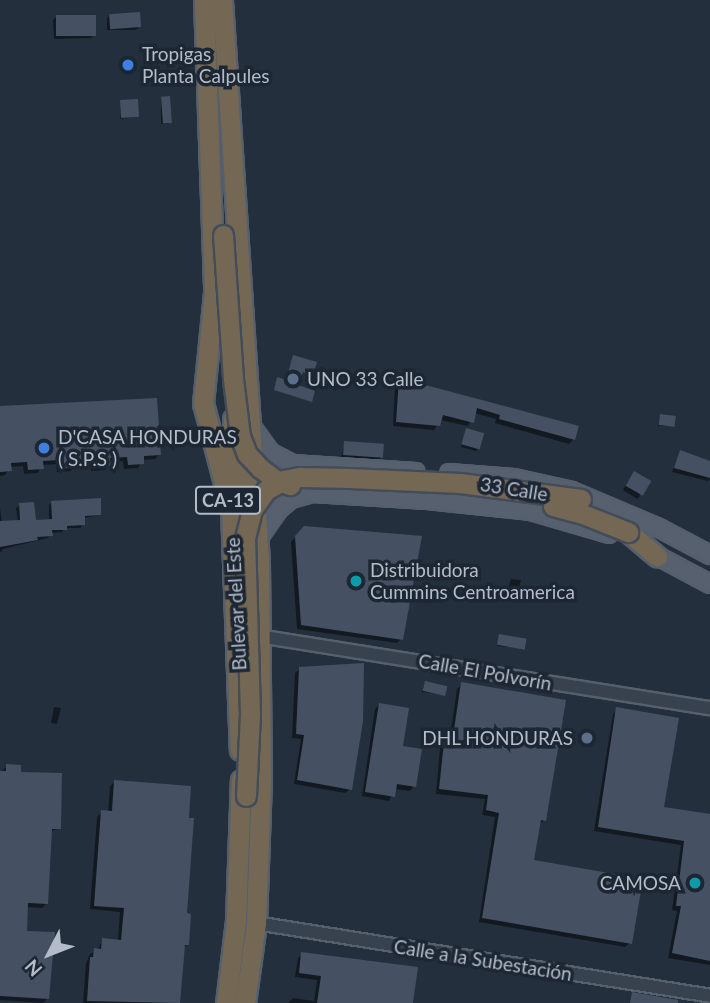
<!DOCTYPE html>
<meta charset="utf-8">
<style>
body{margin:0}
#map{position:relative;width:710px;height:1003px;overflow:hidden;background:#242f3e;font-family:Lato,sans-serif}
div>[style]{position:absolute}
.shadow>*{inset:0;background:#0007}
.building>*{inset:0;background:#455162;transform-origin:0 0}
.roads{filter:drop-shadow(2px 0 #565f6c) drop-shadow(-2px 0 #565f6c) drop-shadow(0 2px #565f6c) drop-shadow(0 -2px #565f6c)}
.minor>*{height:12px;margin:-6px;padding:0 6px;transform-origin:6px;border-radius:6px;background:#38414e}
.major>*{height:16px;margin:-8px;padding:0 8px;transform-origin:8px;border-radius:8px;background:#56606e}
.highway>*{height:19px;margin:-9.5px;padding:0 9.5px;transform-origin:9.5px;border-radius:9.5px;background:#746855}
.bridges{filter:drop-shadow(2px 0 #434c59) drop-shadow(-2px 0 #434c59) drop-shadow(0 2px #434c59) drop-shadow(0 -2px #434c59)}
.highway-bridge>*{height:19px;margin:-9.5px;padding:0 9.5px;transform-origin:9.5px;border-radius:9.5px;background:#746855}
.dots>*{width:19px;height:19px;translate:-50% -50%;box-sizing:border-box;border:4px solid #1d2633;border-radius:50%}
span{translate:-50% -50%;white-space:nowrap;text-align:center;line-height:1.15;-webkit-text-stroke:7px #1d2633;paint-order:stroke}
.shield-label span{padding:2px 5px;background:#1d2633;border:2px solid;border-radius:5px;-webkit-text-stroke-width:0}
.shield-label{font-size:18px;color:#b4bcc9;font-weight:700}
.poi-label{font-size:19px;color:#b4bcc9}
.left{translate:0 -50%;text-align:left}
.right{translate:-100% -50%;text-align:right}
.street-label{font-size:19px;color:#b4bcc9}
.north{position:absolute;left:14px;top:919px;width:70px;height:70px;-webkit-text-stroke:5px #1d2633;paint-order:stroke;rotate:228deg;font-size:19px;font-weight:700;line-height:28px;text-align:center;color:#b4bcc9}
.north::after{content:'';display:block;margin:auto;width:24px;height:32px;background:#b4bcc9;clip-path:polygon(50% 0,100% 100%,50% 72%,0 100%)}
</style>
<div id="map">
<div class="shadow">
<div style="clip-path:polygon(110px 14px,139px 27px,136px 30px,107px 30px,107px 18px)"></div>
<div style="clip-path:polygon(56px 17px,94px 35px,91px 38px,54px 39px,53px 20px)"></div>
<div style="clip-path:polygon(161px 98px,170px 122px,168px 124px,161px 124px)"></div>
<div style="clip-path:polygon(121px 102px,138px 117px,120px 119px)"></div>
<div style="clip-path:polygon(400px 380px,574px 439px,569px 444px,495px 423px,496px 419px,474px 413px,468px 426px,440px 420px,434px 430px,393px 426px,395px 385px)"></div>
<div style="clip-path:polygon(0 408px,159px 455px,155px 459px,142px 460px,138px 468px,124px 469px,123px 461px,109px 462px,105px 470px,91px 471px,90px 463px,75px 463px,71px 471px,57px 472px,56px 464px,42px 465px,38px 473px,24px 474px,23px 466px,10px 467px,5px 475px,0 476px)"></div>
<div style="clip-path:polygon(660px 416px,673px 426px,658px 426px)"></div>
<div style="clip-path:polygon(466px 430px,478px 449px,476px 451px,461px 447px)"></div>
<div style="clip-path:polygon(345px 443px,382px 457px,378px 460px,341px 457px)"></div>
<div style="clip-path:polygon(681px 452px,710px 463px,710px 479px,708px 481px,672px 472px)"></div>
<div style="clip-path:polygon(631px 476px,640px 496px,637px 499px,623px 490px)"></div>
<div style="clip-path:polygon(52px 502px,100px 515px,84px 518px,81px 528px,65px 528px,62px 532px,51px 533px,48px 538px,3px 549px,0 553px,0 508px,2px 523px,18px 522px,16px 508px,20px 505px,35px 522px,49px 521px,49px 505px)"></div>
<div style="clip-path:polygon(305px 527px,401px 639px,397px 643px,297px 629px,291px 542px)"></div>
<div style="clip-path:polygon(511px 579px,521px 580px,518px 590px,508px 589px)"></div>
<div style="clip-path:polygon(500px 636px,524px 648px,497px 646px)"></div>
<div style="clip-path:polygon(300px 669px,350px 789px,345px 793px,294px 784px,301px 739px,292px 738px,295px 673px)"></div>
<div style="clip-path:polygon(425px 683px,443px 694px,422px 692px)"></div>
<div style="clip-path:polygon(462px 684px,544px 820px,540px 824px,532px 861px,630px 943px,625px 947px,479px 922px,495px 817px,482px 815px,485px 799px,436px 794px,440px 748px,449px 744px,457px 689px)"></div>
<div style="clip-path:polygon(379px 705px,401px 747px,414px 786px,410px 791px,394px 789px,389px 801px,362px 796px,375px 709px)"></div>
<div style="clip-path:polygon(54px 707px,61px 708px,57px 724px,51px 723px)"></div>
<div style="clip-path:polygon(617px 709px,662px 809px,710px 816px,710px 965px,668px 958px,677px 911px,672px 910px,681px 845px,594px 831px,613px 714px)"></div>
<div style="clip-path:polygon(7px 766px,19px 774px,59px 828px,50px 832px,46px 904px,42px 908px,26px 907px,26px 933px,47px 999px,43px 1003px,0 1000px,0 773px)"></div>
<div style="clip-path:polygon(115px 781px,185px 915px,187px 945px,182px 950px,177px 1003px,83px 1003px,86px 963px,90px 954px,98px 950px,102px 940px,118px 941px,120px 912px,90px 909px,97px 817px,102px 812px,108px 813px,110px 786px)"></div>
<div style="clip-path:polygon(302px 954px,411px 1003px,288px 1003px,293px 998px,314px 1001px,317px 980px,295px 977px,298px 958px)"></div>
</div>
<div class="building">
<div style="left:140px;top:12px;width:15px;height:31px;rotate:86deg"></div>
<div style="left:56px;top:15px;width:40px;height:21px"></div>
<div style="left:170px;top:96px;width:27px;height:9px;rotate:86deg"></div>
<div style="left:138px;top:99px;width:18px;height:18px;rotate:87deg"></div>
<div style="clip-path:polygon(293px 355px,317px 362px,313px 376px,303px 372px,298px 385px,315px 391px,312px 402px,274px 390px,277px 377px,286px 380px)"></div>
<div style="clip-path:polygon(399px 378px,579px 426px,575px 440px,499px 419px,500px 415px,477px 408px,474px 423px,443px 415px,440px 426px,396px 422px)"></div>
<div style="clip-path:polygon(157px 398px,161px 455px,144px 456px,144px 464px,128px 465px,127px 457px,110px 458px,111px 466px,95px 467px,94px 459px,76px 459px,77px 467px,61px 469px,60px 460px,43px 461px,44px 469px,28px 470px,27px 462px,11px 463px,12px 471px,0 472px,0 406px)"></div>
<div style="left:660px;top:414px;width:16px;height:11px;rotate:7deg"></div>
<div style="left:466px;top:428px;width:19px;height:17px;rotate:16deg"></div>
<div style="left:344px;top:441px;width:40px;height:14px;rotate:4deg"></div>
<div style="clip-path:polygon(680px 450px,710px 461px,710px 478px,674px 468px)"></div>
<div style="left:634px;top:471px;width:20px;height:17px;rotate:30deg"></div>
<div style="clip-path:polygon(101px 498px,101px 515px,85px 516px,85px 525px,67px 526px,67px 530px,52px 530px,53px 536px,37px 537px,38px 540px,0 547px,0 521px,20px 520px,19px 503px,34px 502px,36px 520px,52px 519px,51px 501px)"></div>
<div style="clip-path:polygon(304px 526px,422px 536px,403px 640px,301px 625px,295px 536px)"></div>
<div style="left:499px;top:634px;width:28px;height:11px;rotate:10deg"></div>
<div style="clip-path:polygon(364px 663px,363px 721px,352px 790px,297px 780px,304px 735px,296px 734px,299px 667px)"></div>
<div style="left:425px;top:681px;width:23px;height:10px;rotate:13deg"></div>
<div style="clip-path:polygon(461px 682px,566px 700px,546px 821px,541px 820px,534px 860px,643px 879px,632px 944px,482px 918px,499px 813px,486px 810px,488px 795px,439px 789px,444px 742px,452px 743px)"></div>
<div style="clip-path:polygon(379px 703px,409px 708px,403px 746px,422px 749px,416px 787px,397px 784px,395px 797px,365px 792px)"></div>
<div style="clip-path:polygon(616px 707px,679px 718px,664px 807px,710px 814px,710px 961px,672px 953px,681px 906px,676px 906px,684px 841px,598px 827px)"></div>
<div style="clip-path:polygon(6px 764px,21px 765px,21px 772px,62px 773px,61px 829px,52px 829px,48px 904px,28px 903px,27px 931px,55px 932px,49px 999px,0 996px,0 771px,6px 771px)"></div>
<div style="clip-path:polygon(114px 780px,191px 786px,189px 818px,194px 818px,187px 913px,191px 914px,189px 945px,185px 945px,180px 1003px,87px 1001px,90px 957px,93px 957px,94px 948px,101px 949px,102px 938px,121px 940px,124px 908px,94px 906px,101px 810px,112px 811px)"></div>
<div style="clip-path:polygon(301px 952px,418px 967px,413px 1003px,317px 1003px,321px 976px,299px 973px)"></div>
<div style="clip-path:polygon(632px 992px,678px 1000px,678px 1003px,630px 1003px)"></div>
</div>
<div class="roads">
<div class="minor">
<div style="left:259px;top:636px;width:457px;rotate:9.1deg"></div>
<div style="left:256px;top:923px;width:460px;rotate:9.1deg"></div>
</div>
<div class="major">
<div style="left:252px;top:427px;width:32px;rotate:54deg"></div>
<div style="left:271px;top:453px;width:25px;rotate:27deg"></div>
<div style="left:293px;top:464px;width:123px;rotate:3.7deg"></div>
<div style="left:449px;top:473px;width:65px;rotate:4.4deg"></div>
<div style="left:514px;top:478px;width:59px;rotate:12.6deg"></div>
<div style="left:572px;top:491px;width:95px;rotate:23deg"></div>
<div style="left:659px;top:528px;width:58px;rotate:27.9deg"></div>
<div style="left:258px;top:539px;width:37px;rotate:-55deg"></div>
<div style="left:279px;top:509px;width:16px;rotate:-40deg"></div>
<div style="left:291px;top:499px;width:22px;rotate:-16deg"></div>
<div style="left:312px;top:493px;width:115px;rotate:3.5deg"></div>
<div style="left:427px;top:500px;width:105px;rotate:6deg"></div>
<div style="left:531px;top:511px;width:81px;rotate:16.4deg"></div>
<div style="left:648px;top:551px;width:70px;rotate:28deg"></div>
</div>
<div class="highway">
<div style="left:204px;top:0;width:293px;rotate:88deg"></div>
<div style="left:214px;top:293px;width:111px;rotate:95.7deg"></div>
<div style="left:203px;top:403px;width:111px;rotate:75.3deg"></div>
<div style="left:231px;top:510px;width:240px;rotate:87.9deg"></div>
<div style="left:222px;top:0;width:563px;rotate:86.23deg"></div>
<div style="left:259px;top:562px;width:218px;rotate:89.5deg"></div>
<div style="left:261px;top:780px;width:143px;rotate:92deg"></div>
<div style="left:256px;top:923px;width:81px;rotate:97.8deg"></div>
<div style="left:233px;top:419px;width:81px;rotate:87.2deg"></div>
<div style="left:628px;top:532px;width:38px;rotate:40deg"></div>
<div style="left:226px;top:1003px;width:84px;rotate:-83.1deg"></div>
<div style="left:236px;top:920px;width:140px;rotate:-88deg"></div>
</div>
</div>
<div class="bridges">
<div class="highway-bridge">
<div style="left:223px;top:235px;width:144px;rotate:86deg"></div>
<div style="left:233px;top:379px;width:57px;rotate:83deg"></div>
<div style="left:240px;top:436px;width:19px;rotate:69deg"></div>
<div style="left:247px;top:454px;width:19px;rotate:47deg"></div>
<div style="left:260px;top:468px;width:20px;rotate:37deg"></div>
<div style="left:276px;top:480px;width:15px;rotate:20deg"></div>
<div style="left:553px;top:506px;width:28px;rotate:15deg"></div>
<div style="left:580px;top:513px;width:52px;rotate:21.6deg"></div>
<div style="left:246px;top:796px;width:82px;rotate:-87.2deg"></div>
<div style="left:250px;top:714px;width:176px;rotate:-91.6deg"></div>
<div style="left:245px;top:538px;width:29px;rotate:-76deg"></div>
<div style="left:252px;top:510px;width:24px;rotate:-55deg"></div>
<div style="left:266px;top:490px;width:21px;rotate:-29deg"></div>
<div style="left:284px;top:480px;width:16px;rotate:-11deg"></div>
<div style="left:300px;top:477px;width:49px;rotate:1.2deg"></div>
<div style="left:349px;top:478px;width:111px;rotate:2.6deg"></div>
<div style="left:460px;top:483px;width:122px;rotate:7.5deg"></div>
</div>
</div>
<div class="dots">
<div style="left:128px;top:65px;background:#3f7fe0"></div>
<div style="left:293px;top:379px;background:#5c6f8a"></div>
<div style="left:44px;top:448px;background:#3f7fe0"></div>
<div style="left:356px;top:581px;background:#0f9aa8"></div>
<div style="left:587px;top:738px;background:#5c6f8a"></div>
<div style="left:695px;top:883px;background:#0f9aa8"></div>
</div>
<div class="shield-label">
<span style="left:228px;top:500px">CA-13</span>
</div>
<div class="poi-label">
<span class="left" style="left:142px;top:65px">Tropigas<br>Planta Calpules</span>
<span class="left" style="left:307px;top:379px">UNO 33 Calle</span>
<span class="left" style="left:58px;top:448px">D'CASA HONDURAS<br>( S.P.S )</span>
<span class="left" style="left:370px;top:581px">Distribuidora<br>Cummins Centroamerica</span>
<span class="right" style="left:573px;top:738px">DHL HONDURAS</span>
<span class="right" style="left:681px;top:883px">CAMOSA</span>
</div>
<div class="street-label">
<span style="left:514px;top:489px;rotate:9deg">33 Calle</span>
<span style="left:236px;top:604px;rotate:-93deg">Bulevar del Este</span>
<span style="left:485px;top:672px;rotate:10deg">Calle El Polvorín</span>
<span style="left:483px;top:960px;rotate:9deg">Calle a la Subestación</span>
</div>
<div class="north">N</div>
</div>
